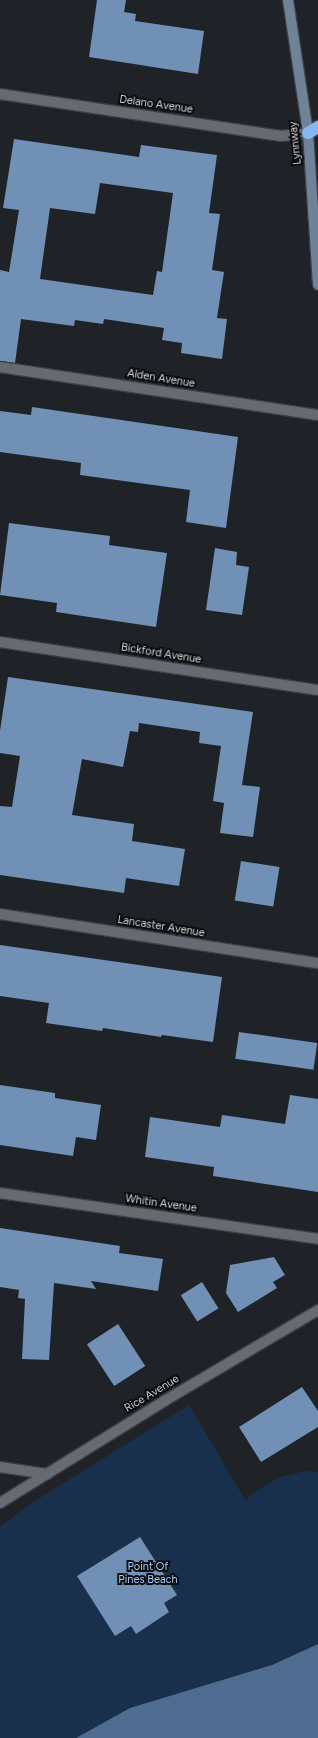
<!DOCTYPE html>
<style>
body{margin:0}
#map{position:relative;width:318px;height:1738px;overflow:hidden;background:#1f2328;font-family:Figtree,sans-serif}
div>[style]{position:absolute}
.green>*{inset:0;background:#18304b}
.water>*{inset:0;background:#4d6c90}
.building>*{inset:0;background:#7090b5;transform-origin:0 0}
.roads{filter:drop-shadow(1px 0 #3d4045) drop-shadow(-1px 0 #3d4045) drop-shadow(0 1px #3d4045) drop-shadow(0 -1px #3d4045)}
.street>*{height:10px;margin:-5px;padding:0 5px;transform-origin:5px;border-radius:5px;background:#666b71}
.secondary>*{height:10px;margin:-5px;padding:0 5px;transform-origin:5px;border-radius:5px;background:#6f8297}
.highway>*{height:12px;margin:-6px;padding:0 6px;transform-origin:6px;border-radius:6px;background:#85b7f0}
span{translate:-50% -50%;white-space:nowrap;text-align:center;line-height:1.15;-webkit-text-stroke:4px #0a0c0e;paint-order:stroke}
.street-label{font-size:11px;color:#d2d5d8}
.park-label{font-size:11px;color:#a6cdfc}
</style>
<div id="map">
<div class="green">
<div style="clip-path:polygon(189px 1405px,246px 1501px,250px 1495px,278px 1478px,305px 1471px,318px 1472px,318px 1644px,272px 1665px,130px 1708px,76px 1738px,0 1738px,0 1527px,30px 1504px)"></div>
</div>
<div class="water">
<div style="clip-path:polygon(318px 1644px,318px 1738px,76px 1738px,130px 1708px,272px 1665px)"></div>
</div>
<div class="building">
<div style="clip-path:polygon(97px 0,126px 0,124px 12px,136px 14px,135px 21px,204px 31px,198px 74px,89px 57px)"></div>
<div style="clip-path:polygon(evenodd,14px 139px,139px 157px,141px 145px,217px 155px,209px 213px,220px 214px,212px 270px,224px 272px,217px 318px,227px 319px,222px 359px,181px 353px,182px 343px,162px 340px,164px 328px,104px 319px,103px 324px,75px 320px,74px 326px,21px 319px,15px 363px,0 361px,0 270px,9px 272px,19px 210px,3px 208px,14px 139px,100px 183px,173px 193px,162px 272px,157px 271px,153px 295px,40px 279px,50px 208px,95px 214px,100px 183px)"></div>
<div style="clip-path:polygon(32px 407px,238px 437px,226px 528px,186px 522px,190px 490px,80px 475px,81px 463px,0 452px,0 411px,31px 415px)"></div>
<div style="clip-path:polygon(9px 523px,110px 536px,109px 545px,167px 553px,156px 627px,56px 612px,57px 603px,0 595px)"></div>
<div style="clip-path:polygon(215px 548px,237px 552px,236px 565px,249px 567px,242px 615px,206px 610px)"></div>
<div style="clip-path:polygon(8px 677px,253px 712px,242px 785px,260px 787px,253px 837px,220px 833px,224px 803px,213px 801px,221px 746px,199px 743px,200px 732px,139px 723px,138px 732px,130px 731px,123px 767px,82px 759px,72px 815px,134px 824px,132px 841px,185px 849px,179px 886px,126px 878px,124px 893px,0 875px,0 806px,12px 807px,20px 756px,0 753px,0 731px)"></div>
<div style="left:241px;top:861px;width:39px;height:40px;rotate:9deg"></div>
<div style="clip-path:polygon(0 945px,222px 977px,213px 1042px,162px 1035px,161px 1037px,103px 1028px,102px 1031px,46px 1023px,49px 1003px,0 996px)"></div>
<div style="left:239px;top:1032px;width:79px;height:27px;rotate:8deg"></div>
<div style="clip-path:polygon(0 1085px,55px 1093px,55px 1098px,101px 1105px,96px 1140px,76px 1137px,73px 1156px,0 1145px)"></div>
<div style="clip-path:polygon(290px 1095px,318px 1099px,318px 1192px,213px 1176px,214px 1167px,145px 1157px,150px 1117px,220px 1127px,222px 1115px,285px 1124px)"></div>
<div style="clip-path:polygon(0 1228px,120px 1246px,119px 1253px,163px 1259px,158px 1291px,91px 1281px,96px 1289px,54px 1283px,49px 1360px,22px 1359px,25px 1299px,18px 1298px,19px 1290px,0 1287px)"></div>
<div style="clip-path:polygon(274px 1257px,285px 1275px,273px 1282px,277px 1288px,238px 1312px,226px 1293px,230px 1265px)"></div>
<div style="left:202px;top:1282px;width:31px;height:25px;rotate:58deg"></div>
<div style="left:118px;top:1324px;width:50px;height:37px;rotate:57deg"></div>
<div style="clip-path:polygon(302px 1387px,318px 1411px,318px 1427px,261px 1462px,239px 1427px)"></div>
<div style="clip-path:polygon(140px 1537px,177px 1595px,164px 1603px,169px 1612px,136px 1634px,131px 1626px,115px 1636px,77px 1576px)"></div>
</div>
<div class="roads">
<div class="street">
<div style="left:0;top:94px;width:284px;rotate:8.5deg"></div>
<div style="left:281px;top:136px;width:27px;rotate:-6deg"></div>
<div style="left:0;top:367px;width:322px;rotate:8.6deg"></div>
<div style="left:0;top:642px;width:322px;rotate:8.6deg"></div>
<div style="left:0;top:914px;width:322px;rotate:8.8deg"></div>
<div style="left:0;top:1193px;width:321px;rotate:8.2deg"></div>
<div style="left:0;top:1467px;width:48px;rotate:8.5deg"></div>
<div style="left:0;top:1503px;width:195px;rotate:-31.8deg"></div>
<div style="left:166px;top:1400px;width:177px;rotate:-30.6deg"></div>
</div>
<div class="secondary">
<div style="left:288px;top:0;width:134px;rotate:81.4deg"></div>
<div style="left:308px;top:133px;width:152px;rotate:86.2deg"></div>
</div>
<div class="highway">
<div style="left:308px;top:133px;width:12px;rotate:-31deg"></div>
</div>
</div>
<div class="street-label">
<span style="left:156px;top:105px;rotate:8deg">Delano Avenue</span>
<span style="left:296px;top:143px;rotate:-96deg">Lynnway</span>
<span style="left:161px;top:379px;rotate:9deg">Alden Avenue</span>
<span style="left:161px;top:654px;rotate:9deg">Bickford Avenue</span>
<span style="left:161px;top:927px;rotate:9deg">Lancaster Avenue</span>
<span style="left:161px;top:1204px;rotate:8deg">Whitin Avenue</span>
<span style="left:152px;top:1394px;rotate:-31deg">Rice Avenue</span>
</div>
<div class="park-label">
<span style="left:148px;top:1574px">Point Of<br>Pines Beach</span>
</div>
</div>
